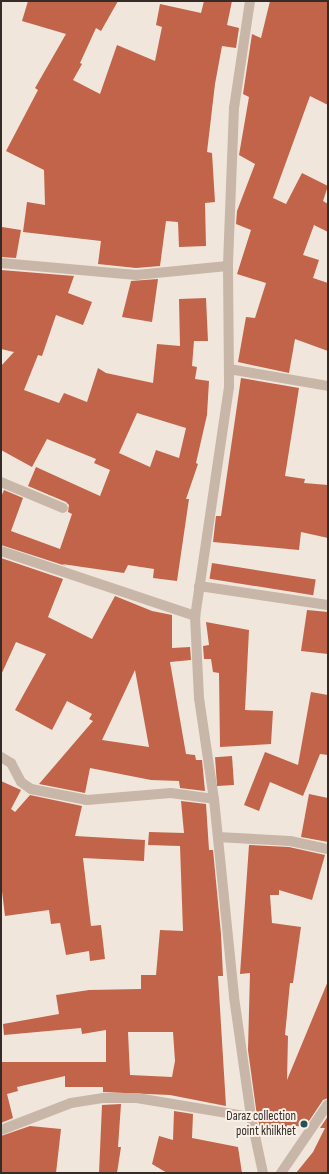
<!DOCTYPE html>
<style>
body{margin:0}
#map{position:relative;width:329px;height:1174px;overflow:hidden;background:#f1e6db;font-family:"Sofia Sans Condensed",sans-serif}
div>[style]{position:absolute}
.building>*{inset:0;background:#c16449;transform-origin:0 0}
.minor>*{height:10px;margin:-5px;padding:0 5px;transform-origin:5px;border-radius:5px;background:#c8b6a8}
.dots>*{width:11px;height:11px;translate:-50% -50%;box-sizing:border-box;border:2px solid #f9f0e8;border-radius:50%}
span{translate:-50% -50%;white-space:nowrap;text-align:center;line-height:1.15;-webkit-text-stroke:4px #f9f0e8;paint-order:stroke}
.poi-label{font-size:13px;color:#352c28}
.right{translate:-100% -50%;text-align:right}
.frame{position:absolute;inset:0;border:2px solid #352c28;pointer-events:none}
</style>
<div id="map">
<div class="building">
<div style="clip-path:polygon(28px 1px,118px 1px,101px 31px,96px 28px,80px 63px,82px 64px,73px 80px,100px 94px,117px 45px,155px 61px,162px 27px,156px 25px,160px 4px,201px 13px,204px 1px,232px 1px,227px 25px,239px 28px,236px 48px,222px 46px,215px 84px,207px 152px,212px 153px,215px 202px,205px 203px,206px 246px,179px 247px,178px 222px,166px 221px,160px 266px,136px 268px,98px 264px,101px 241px,23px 232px,27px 202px,45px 205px,44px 170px,6px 151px,38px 90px,35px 88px,66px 34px,22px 21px)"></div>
<div style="clip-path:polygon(270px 1px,328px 1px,328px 105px,310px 96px,273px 198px,286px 204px,302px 173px,328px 186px,323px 201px,328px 204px,328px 232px,314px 225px,303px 255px,319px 260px,313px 278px,328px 283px,328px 351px,295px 339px,289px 373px,238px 362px,246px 317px,255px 318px,266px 283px,237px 274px,251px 230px,236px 224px,237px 211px,255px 164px,239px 155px,249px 97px,243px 94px,252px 34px,261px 38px)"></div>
<div style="clip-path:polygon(2px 227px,21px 230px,16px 258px,1px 257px)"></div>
<div style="clip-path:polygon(evenodd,1px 270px,74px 276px,68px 293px,92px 302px,83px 325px,56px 315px,42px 356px,38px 355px,24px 390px,59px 403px,64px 393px,87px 402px,98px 368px,106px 373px,153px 383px,157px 344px,180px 346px,179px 299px,206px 298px,208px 341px,194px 341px,192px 366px,197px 367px,195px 379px,209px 381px,207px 415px,196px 463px,198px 464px,186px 499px,189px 499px,177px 581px,153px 578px,154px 569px,128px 565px,124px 573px,62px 564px,66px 566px,1px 545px,1px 497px,4px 490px,23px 498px,11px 531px,60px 549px,72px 514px,68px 512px,69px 505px,66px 502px,28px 486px,36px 467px,100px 496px,110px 470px,94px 463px,96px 459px,47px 439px,32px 467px,1px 450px,1px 366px,14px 352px,1px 349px,1px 270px,137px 413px,186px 428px,179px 458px,156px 450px,150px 467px,119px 453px,137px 413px)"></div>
<div style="clip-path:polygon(158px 279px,152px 322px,122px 317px,131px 281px)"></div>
<div style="clip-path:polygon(241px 378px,299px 388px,285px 476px,305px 479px,304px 483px,328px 485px,328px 538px,301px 532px,299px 550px,213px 542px,216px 516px,221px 516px)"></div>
<div style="clip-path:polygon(evenodd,1px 558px,63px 579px,48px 617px,92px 639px,115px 596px,152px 611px,172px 615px,172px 648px,190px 647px,191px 660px,170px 662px,186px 754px,195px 755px,196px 760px,202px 760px,205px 791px,180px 788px,179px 781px,151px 780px,90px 768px,85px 793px,39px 784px,93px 721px,89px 719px,92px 714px,67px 701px,52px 730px,15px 710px,46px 654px,16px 642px,1px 675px,1px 558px,135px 670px,149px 747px,102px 740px,135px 670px)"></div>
<div style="left:212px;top:563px;width:105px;height:16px;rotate:9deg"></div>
<div style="clip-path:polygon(307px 610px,328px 612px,328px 654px,301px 651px)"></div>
<div style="clip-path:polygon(206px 622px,249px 630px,245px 710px,273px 711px,271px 744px,220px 747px,219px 673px,213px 672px,211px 659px,204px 659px,203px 646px,209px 645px)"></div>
<div style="clip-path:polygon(311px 692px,328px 695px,328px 755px,320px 754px,303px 796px,270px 782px,259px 811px,244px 805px,265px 752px,298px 765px)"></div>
<div style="left:232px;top:756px;width:29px;height:17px;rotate:86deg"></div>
<div style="clip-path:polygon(1px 781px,21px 790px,11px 809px,15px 812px,30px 795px,82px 806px,75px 836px,145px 840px,144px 861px,83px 858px,91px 926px,101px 925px,105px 959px,90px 961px,89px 951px,66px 955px,60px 923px,51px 924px,49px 910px,5px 916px,1px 883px)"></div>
<div style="clip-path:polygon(309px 794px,328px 798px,328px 842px,301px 837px)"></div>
<div style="clip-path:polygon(evenodd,181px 801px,206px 804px,209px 850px,213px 850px,221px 934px,223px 976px,218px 976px,226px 1106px,170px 1095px,103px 1092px,103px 1087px,65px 1087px,65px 1076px,17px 1087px,18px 1091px,7px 1094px,13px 1118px,1px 1123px,1px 1062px,106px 1062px,106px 1030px,82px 1034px,81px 1028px,4px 1035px,3px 1024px,59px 1014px,56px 995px,89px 990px,141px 989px,141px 975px,156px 975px,160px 930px,183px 931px,180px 846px,148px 845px,149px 832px,184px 833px,181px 801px,128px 1032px,173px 1032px,175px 1061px,172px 1077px,130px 1075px,128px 1032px)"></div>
<div style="clip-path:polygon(249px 845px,289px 847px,325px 855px,312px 900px,279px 890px,279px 895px,270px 895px,272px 923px,301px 927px,293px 983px,290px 983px,285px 1035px,288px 1036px,287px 1080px,328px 981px,328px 1098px,323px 1100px,305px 1127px,287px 1125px,287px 1129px,261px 1131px,257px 1116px,248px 1050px,250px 973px,240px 974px)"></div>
<div style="clip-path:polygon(121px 1104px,118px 1147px,121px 1147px,117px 1173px,99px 1173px,102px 1105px)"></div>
<div style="clip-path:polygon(174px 1111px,193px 1114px,192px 1138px,238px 1147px,242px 1173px,167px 1173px,152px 1164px,159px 1136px,173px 1140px)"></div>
<div style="clip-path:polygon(328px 1116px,328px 1173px,296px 1173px,313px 1152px,325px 1128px,320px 1128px)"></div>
<div style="clip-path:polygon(30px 1126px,61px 1129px,56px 1173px,1px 1173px,1px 1136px)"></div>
</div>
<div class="minor">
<div style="left:250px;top:1px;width:108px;rotate:98.5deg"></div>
<div style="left:234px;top:108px;width:158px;rotate:92.2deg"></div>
<div style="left:228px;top:266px;width:121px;rotate:89.5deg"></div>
<div style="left:229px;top:387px;width:232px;rotate:98.4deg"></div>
<div style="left:195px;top:616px;width:82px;rotate:87.2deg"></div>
<div style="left:199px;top:698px;width:102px;rotate:81.6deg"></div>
<div style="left:214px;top:799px;width:199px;rotate:84.2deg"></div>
<div style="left:234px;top:997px;width:121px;rotate:81.9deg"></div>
<div style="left:251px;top:1117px;width:57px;rotate:77.9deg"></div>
<div style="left:1px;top:263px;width:136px;rotate:5.1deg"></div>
<div style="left:136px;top:275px;width:92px;rotate:-5.6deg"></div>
<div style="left:229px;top:369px;width:100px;rotate:9.7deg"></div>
<div style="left:1px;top:482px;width:67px;rotate:22.8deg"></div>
<div style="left:1px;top:551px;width:205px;rotate:18.5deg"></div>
<div style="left:199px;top:586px;width:130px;rotate:8.4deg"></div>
<div style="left:1px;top:757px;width:12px;rotate:31deg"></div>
<div style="left:11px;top:763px;width:21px;rotate:62deg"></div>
<div style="left:21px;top:782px;width:12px;rotate:35deg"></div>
<div style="left:31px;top:789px;width:57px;rotate:11.1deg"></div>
<div style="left:87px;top:800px;width:84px;rotate:-4.8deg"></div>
<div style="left:171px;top:793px;width:43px;rotate:7.9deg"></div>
<div style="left:218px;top:837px;width:72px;rotate:3.2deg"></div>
<div style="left:290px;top:841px;width:39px;rotate:12deg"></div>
<div style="left:1px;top:1130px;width:75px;rotate:-21.1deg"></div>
<div style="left:71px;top:1103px;width:33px;rotate:-9deg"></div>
<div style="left:104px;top:1098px;width:33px"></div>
<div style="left:137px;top:1098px;width:116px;rotate:9.5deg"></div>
<div style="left:281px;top:1173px;width:83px;rotate:-55.7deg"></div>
</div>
<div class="dots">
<div style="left:304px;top:1124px;background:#1f5355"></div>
</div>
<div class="poi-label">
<span class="right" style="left:296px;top:1124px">Daraz collection<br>point khilkhet</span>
</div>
<div class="frame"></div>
</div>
